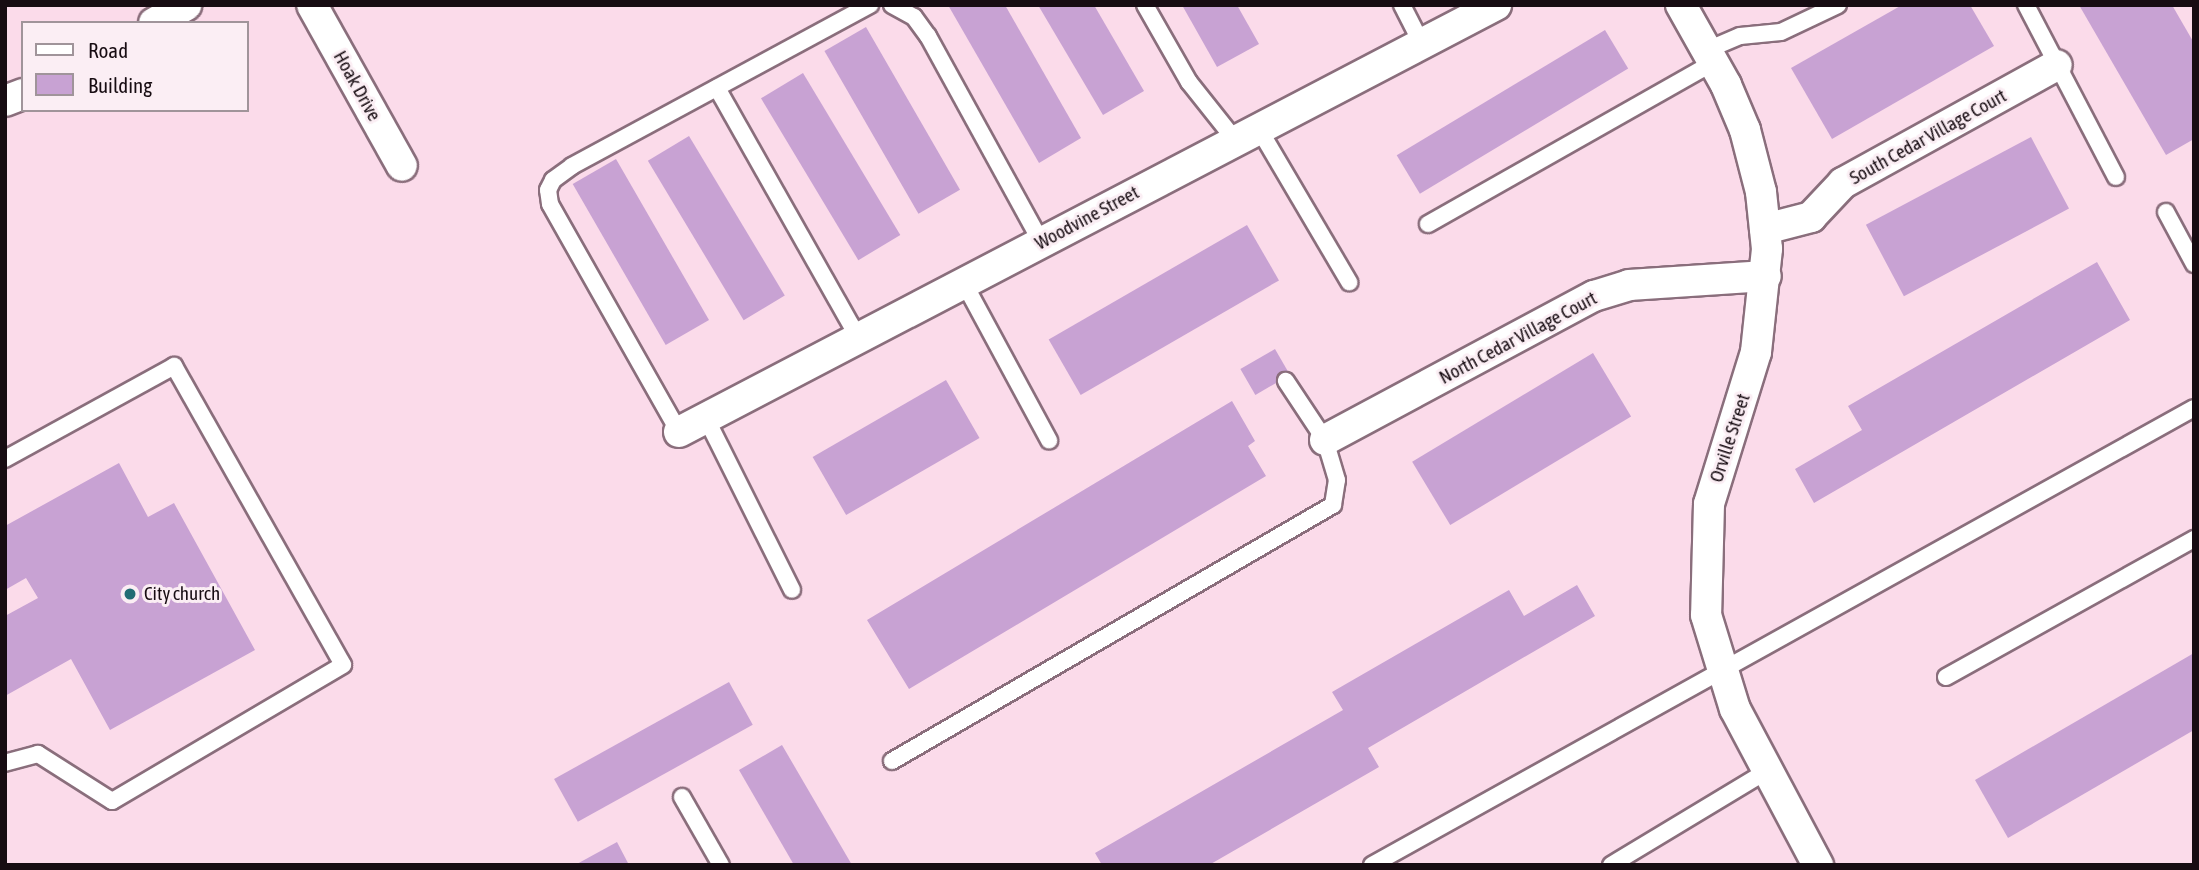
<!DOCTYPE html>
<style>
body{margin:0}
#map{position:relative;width:2199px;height:870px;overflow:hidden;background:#fbdbea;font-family:"Asap Condensed",sans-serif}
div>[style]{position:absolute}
.building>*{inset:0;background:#c8a2d3;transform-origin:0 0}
.roads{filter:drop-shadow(2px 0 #8a6e7c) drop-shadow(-2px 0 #8a6e7c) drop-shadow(0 2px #8a6e7c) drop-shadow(0 -2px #8a6e7c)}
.lane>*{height:16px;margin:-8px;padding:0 8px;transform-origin:8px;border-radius:8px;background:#fff}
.street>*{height:30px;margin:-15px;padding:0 15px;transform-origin:15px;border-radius:15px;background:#fff}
.dots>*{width:19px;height:19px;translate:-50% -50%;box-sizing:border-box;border:4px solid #fbeef4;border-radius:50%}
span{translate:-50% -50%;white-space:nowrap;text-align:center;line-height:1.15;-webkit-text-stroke:6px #fbeef4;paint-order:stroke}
.street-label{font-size:19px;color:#170c12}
.poi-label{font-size:19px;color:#170c12}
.left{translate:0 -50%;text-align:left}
.frame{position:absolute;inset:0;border:7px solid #170c12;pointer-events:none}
.legend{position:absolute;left:21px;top:21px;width:228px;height:91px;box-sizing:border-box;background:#fbeef4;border:2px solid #a0949a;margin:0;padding:9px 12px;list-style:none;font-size:21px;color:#170c12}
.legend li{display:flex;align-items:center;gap:14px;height:35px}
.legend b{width:35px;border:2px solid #a0949a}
</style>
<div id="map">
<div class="building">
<div style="clip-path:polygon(948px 5px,1005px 5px,1081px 138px,1039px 163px)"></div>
<div style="clip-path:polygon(1038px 5px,1094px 5px,1144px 91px,1103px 115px)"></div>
<div style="clip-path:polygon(1182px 5px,1237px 5px,1259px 44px,1217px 67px)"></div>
<div style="clip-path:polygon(1902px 5px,1970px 5px,1994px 46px,1832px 139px,1791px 68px)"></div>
<div style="clip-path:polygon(2079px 5px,2172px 5px,2194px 43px,2194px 139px,2166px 155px)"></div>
<div style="left:866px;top:27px;width:188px;height:48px;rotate:60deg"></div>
<div style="left:1605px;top:30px;width:45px;height:243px;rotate:59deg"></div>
<div style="left:803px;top:73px;width:189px;height:49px;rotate:59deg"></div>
<div style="left:689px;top:136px;width:186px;height:48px;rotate:59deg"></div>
<div style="left:2031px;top:137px;width:81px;height:187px;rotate:62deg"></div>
<div style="left:616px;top:159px;width:186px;height:50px;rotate:60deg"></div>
<div style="left:1247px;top:225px;width:64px;height:229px;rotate:60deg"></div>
<div style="clip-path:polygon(2097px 262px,2130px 320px,1814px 503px,1795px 469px,1862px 430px,1848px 406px)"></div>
<div style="left:1275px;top:349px;width:30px;height:40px;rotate:60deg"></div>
<div style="left:1593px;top:353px;width:74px;height:211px;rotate:59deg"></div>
<div style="left:946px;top:380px;width:67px;height:154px;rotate:60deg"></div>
<div style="clip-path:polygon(1232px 401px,1255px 441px,1248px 446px,1266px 476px,909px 689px,867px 620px)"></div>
<div style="clip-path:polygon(119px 463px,148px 517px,174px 503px,255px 650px,110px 730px,71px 659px,5px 696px,5px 616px,38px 598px,26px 578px,5px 590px,5px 526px)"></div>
<div style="clip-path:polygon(1577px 585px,1595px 616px,1368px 748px,1379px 767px,1209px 865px,1102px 865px,1095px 853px,1343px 710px,1332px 692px,1509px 590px,1524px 616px)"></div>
<div style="clip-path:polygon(2194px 653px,2194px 730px,2008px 838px,1975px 780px)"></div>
<div style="left:729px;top:682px;width:49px;height:200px;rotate:61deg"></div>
<div style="clip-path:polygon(782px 745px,852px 865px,794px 865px,739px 770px)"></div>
<div style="clip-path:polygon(617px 842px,629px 865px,575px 865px)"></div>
</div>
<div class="roads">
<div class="lane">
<div style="left:892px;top:5px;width:25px;rotate:29deg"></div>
<div style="left:914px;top:17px;width:24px;rotate:54deg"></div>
<div style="left:928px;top:36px;width:236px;rotate:61.2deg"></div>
<div style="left:1145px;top:5px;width:89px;rotate:60.3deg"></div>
<div style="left:1189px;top:82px;width:75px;rotate:51.5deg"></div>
<div style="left:1402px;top:5px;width:44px;rotate:62.9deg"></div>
<div style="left:2026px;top:5px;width:194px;rotate:62.4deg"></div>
<div style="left:1707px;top:50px;width:36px;rotate:-23deg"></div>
<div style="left:1740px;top:36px;width:41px;rotate:-5.6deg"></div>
<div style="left:1781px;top:32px;width:63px;rotate:-25.3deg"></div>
<div style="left:717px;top:88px;width:288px;rotate:60.5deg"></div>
<div style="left:1259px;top:129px;width:178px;rotate:59.5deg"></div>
<div style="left:2166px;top:212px;width:59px;rotate:61.7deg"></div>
<div style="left:1428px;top:224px;width:329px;rotate:-29.5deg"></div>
<div style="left:964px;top:283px;width:179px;rotate:61.6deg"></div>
<div style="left:706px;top:418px;width:192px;rotate:63.4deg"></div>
<div style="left:679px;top:432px;width:262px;rotate:-119.5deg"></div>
<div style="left:550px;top:204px;width:14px;rotate:-98deg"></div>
<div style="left:548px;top:190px;width:11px;rotate:-63deg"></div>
<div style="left:553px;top:180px;width:24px;rotate:-36deg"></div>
<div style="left:572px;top:166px;width:339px;rotate:-28.4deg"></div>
<div style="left:5px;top:459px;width:193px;rotate:-28.8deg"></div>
<div style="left:174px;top:366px;width:343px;rotate:60.5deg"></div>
<div style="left:343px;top:665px;width:268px;rotate:149.5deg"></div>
<div style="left:112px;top:801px;width:88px;rotate:-147.6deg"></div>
<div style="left:38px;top:754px;width:34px;rotate:165deg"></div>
<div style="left:1946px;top:677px;width:284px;rotate:-29.1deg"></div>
<div style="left:892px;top:761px;width:510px;rotate:-30.14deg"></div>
<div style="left:1333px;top:505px;width:25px;rotate:-81deg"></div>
<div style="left:1337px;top:480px;width:42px;rotate:-106.7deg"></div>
<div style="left:1325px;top:440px;width:71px;rotate:-123.5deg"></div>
<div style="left:682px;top:797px;width:78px;rotate:60.2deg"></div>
<div style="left:1372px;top:865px;width:940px;rotate:-29.07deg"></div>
<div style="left:1611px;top:865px;width:182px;rotate:-31.1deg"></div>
</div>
<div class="street">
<div style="left:312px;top:5px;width:184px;rotate:60.8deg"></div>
<div style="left:1681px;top:5px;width:92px;rotate:60.6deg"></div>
<div style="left:1726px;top:85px;width:49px;rotate:67.1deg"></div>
<div style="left:1745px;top:130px;width:64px;rotate:75.5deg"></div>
<div style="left:1761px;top:192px;width:57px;rotate:84deg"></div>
<div style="left:1767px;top:249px;width:104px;rotate:96.1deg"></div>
<div style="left:1756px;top:352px;width:159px;rotate:107.2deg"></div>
<div style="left:1709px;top:504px;width:111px;rotate:91.5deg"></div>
<div style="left:1706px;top:615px;width:98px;rotate:72.9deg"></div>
<div style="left:1735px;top:709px;width:177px;rotate:62deg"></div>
<div style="left:154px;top:23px;width:37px;rotate:-29deg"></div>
<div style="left:5px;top:101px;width:19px;rotate:-21deg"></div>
<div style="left:1765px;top:229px;width:48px;rotate:-14.6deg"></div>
<div style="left:1811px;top:217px;width:47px;rotate:-46.7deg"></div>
<div style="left:1843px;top:183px;width:244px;rotate:-28.9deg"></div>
<div style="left:679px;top:432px;width:922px;rotate:-27.59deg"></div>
<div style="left:1325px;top:440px;width:305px;rotate:-28.2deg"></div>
<div style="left:1594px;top:296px;width:37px;rotate:-17deg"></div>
<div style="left:1629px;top:285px;width:137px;rotate:-3.8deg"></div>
</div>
</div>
<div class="dots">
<div style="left:130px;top:594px;background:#226d74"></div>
</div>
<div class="street-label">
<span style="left:357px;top:86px;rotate:61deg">Hoak Drive</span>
<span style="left:1928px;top:137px;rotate:-29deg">South Cedar Village Court</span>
<span style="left:1087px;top:218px;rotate:-28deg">Woodvine Street</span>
<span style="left:1518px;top:338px;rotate:-28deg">North Cedar Village Court</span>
<span style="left:1730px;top:438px;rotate:-72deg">Orville Street</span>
</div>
<div class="poi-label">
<span class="left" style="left:144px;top:594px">City church</span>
</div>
<div class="frame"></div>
<ul class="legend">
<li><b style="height:9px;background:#fff"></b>Road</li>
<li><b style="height:19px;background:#c8a2d3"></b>Building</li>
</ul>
</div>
